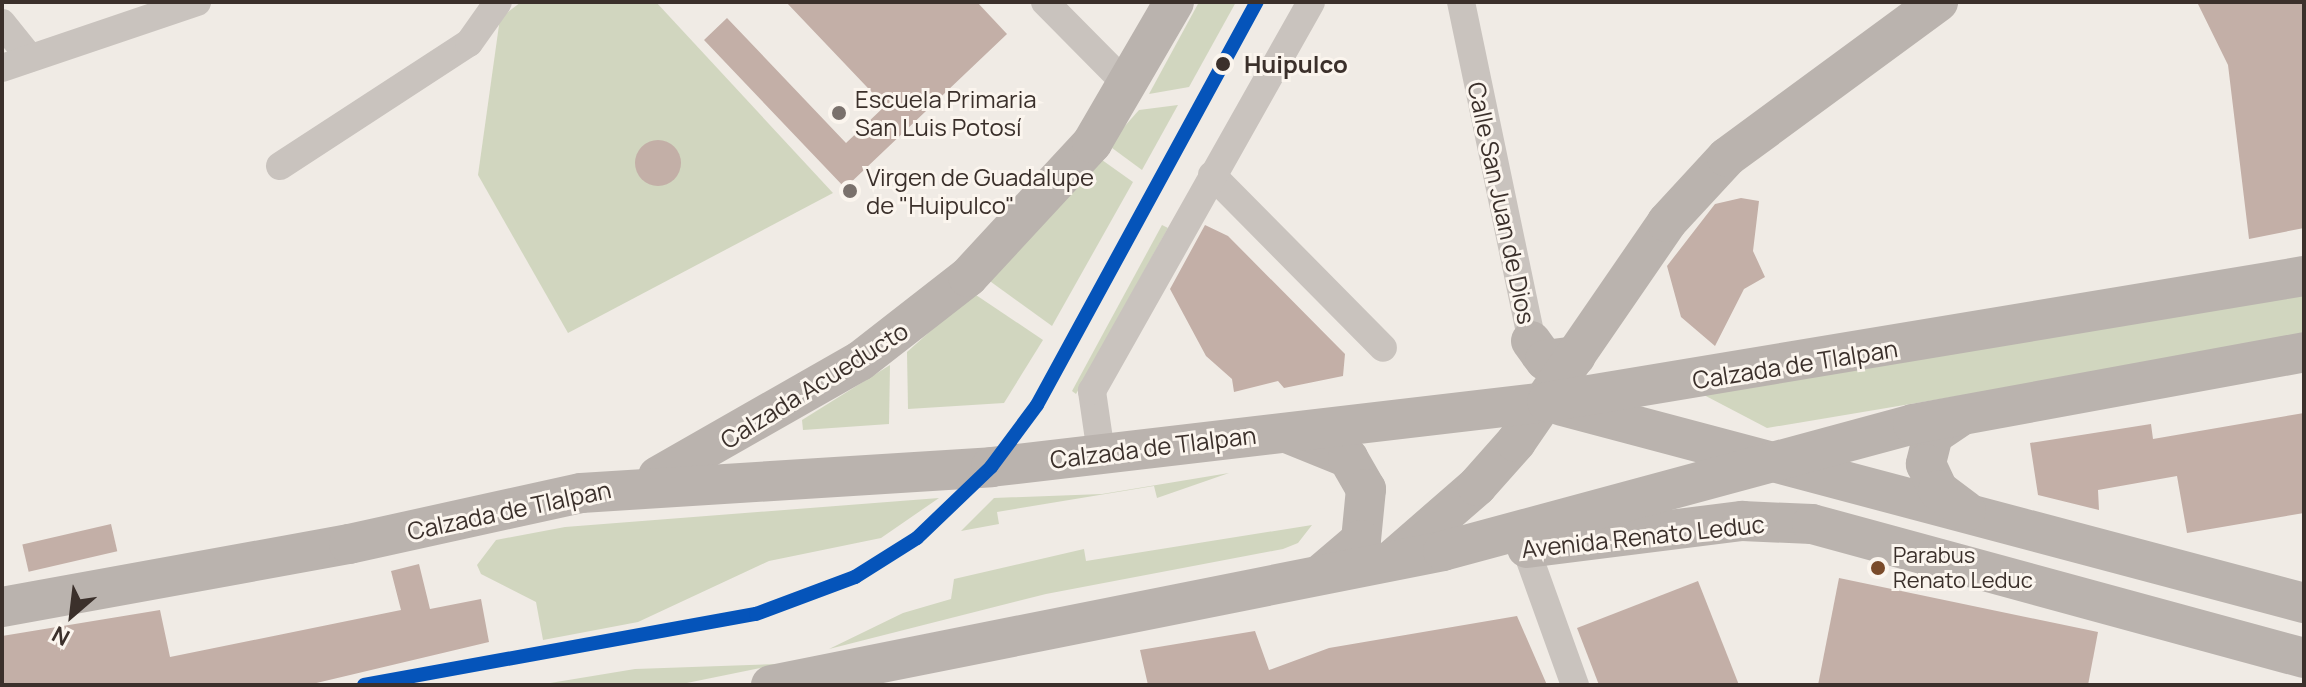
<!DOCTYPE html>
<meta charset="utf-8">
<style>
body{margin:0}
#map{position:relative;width:2306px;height:687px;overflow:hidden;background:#f0ebe5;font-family:Manrope,sans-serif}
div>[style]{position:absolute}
.green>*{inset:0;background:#d1d6bf}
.building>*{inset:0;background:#c3afa7;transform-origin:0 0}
.round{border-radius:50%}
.street>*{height:28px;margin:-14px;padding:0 14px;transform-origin:14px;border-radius:14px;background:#c9c3be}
.secondary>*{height:40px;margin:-20px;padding:0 20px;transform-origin:20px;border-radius:20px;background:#bab3ae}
.rail-1>*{height:14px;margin:-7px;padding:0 7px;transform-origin:7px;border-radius:7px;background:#0554ba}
.dots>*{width:22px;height:22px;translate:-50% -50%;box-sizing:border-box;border:4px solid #fbf5ee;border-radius:50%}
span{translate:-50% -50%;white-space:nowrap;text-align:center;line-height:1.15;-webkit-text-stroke:6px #fbf5ee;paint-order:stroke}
.bus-label{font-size:22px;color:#3b302b}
.left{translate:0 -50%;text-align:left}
.stop-label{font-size:24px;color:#3b302b;font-weight:700}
.poi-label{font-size:24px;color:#3b302b}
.street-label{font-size:24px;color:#3b302b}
.frame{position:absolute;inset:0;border:4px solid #3b302b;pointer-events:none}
.north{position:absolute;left:32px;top:575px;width:80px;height:80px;-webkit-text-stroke:6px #fbf5ee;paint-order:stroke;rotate:208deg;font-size:22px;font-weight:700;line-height:32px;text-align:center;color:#3b302b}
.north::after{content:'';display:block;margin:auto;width:28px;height:36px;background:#3b302b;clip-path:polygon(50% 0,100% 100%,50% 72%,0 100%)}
</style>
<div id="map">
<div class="green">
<div style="clip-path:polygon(521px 2px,656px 2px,833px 193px,568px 333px,478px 175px,500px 18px)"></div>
<div style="clip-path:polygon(1199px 2px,1236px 2px,1189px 87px,1149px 94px)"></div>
<div style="clip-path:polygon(1178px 105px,1142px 170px,1108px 145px,1139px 110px)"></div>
<div style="clip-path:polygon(1095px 155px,1133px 182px,1052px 326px,987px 279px)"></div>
<div style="clip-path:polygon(1162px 225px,1168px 228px,1076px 394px,1072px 391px)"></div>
<div style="clip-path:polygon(2304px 280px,2304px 338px,1767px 428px,1702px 394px)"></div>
<div style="clip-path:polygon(973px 293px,1043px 340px,1004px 403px,908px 409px,907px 352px)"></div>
<div style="clip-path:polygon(890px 365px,889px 424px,803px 430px,802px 420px)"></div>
<div style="clip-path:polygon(1229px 473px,1157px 498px,1154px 486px,997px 512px,999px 524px,961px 531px,994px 498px,1102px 494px)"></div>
<div style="clip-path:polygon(939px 498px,881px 538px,769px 561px,638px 622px,543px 640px,536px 602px,481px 574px,477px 565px,496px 540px,565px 527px)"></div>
<div style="clip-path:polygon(1312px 525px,1298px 543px,1283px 549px,1046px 594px,829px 649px,903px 613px,951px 599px,954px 579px,1084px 549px,1086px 561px)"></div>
<div style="clip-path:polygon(780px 664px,677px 685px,538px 685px,635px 669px)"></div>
</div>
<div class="building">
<div style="clip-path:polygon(786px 2px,977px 2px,1007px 34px,845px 188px,704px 40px,727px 18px,846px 143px,885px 106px)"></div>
<div style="clip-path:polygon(2197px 2px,2304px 2px,2304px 228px,2249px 239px,2228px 65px)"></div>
<div class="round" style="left:635px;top:140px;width:46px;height:46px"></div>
<div style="clip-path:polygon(1741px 198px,1759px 201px,1753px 251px,1765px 277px,1744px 289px,1715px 346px,1681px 317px,1667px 266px,1715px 204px)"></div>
<div style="clip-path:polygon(1205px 225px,1228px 236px,1345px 354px,1343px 376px,1284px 388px,1278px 381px,1234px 392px,1232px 379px,1206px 356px,1170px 289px)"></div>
<div style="clip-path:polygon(2304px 413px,2304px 513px,2187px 533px,2177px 476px,2098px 490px,2099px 510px,2038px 495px,2030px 443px,2151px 424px,2153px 439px)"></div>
<div style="left:111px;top:524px;width:28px;height:91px;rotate:77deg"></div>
<div style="clip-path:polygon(419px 564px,430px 609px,481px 599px,489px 642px,308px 685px,2px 685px,2px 636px,160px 610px,170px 657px,401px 610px,391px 571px)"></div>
<div style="clip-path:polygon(1839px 578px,2098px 632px,2088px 685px,1818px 685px)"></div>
<div style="clip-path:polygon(1698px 581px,1739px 685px,1599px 685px,1577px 628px)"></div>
<div style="clip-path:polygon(1517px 616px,1547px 685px,1148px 685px,1140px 650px,1255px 631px,1269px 670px,1329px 648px)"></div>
</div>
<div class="street">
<div style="left:1045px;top:2px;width:117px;rotate:45.3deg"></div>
<div style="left:1461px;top:2px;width:363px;rotate:78.2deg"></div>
<div style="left:2px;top:23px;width:45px;rotate:51.3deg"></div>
<div style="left:2px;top:68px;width:206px;rotate:-18.7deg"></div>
<div style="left:280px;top:166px;width:225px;rotate:-33.1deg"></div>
<div style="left:469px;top:43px;width:50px;rotate:-54.7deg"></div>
<div style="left:1212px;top:175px;width:243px;rotate:45.3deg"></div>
<div style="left:1101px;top:453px;width:63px;rotate:-98.3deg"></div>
<div style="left:1092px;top:391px;width:446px;rotate:-60.6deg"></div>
<div style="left:1526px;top:549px;width:145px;rotate:70.2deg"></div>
</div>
<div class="secondary">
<div style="left:1531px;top:341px;width:24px;rotate:54deg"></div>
<div style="left:1545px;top:360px;width:31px;rotate:-7deg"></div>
<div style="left:1562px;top:406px;width:768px;rotate:14.87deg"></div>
<div style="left:1961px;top:416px;width:34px;rotate:146deg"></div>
<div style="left:1933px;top:435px;width:30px;rotate:104deg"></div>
<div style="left:1926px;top:464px;width:29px;rotate:65deg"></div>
<div style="left:1938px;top:490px;width:35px;rotate:37deg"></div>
<div style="left:1289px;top:434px;width:64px;rotate:22.1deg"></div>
<div style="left:1348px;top:458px;width:36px;rotate:60deg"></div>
<div style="left:1366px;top:489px;width:51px;rotate:95.6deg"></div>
<div style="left:1361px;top:540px;width:52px;rotate:139.6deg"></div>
<div style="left:658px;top:476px;width:232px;rotate:-29.7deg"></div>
<div style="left:860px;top:361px;width:137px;rotate:-37.9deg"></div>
<div style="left:968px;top:277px;width:183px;rotate:-47.2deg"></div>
<div style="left:1092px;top:143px;width:163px;rotate:-59.8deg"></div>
<div style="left:1527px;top:548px;width:217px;rotate:-7.2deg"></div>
<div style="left:1742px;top:521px;width:70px;rotate:2.5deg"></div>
<div style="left:1812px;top:524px;width:510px;rotate:15.24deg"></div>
<div style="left:1392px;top:560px;width:113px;rotate:-41deg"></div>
<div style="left:1477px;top:486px;width:59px;rotate:-48.4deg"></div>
<div style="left:1516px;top:442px;width:267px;rotate:-55.5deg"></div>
<div style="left:1667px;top:222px;width:88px;rotate:-47.3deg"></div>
<div style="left:1727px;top:157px;width:262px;rotate:-36.3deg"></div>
<div style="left:2px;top:607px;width:353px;rotate:-10.3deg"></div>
<div style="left:349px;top:544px;width:238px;rotate:-12.4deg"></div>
<div style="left:581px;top:493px;width:411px;rotate:-3.6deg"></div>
<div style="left:991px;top:467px;width:560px;rotate:-6.67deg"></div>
<div style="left:1547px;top:402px;width:767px;rotate:-9.45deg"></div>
<div style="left:771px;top:685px;width:685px;rotate:-11.28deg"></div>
<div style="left:1443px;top:551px;width:487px;rotate:-15.1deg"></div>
<div style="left:1913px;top:424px;width:398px;rotate:-10.4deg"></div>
</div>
<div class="rail-1">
<div style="left:364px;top:685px;width:398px;rotate:-10.3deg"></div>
<div style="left:756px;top:614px;width:106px;rotate:-20.5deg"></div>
<div style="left:855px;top:577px;width:73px;rotate:-32.2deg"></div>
<div style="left:917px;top:538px;width:103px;rotate:-43.8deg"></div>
<div style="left:991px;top:467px;width:77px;rotate:-53.4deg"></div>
<div style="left:1037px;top:405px;width:459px;rotate:-61.4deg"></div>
</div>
<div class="dots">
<div style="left:1223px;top:64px;background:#3b302b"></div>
<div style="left:839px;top:113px;background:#7a716c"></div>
<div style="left:850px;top:191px;background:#7a716c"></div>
<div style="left:1878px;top:568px;background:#7a4b2a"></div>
</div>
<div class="bus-label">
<span class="left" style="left:1893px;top:568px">Parabus<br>Renato Leduc</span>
</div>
<div class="stop-label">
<span class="left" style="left:1244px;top:64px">Huipulco</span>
</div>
<div class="poi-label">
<span class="left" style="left:855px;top:113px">Escuela Primaria<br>San Luis Potosí</span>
<span class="left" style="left:866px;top:191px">Virgen de Guadalupe<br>de "Huipulco"</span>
</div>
<div class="street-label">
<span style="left:1502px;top:203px;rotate:78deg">Calle San Juan de Dios</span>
<span style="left:1795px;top:364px;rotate:-9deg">Calzada de Tlalpan</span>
<span style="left:814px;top:385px;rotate:-32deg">Calzada Acueducto</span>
<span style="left:1153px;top:447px;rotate:-7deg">Calzada de Tlalpan</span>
<span style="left:509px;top:510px;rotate:-12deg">Calzada de Tlalpan</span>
<span style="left:1643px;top:536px;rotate:-6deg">Avenida Renato Leduc</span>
</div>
<div class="frame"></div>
<div class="north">N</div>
</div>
